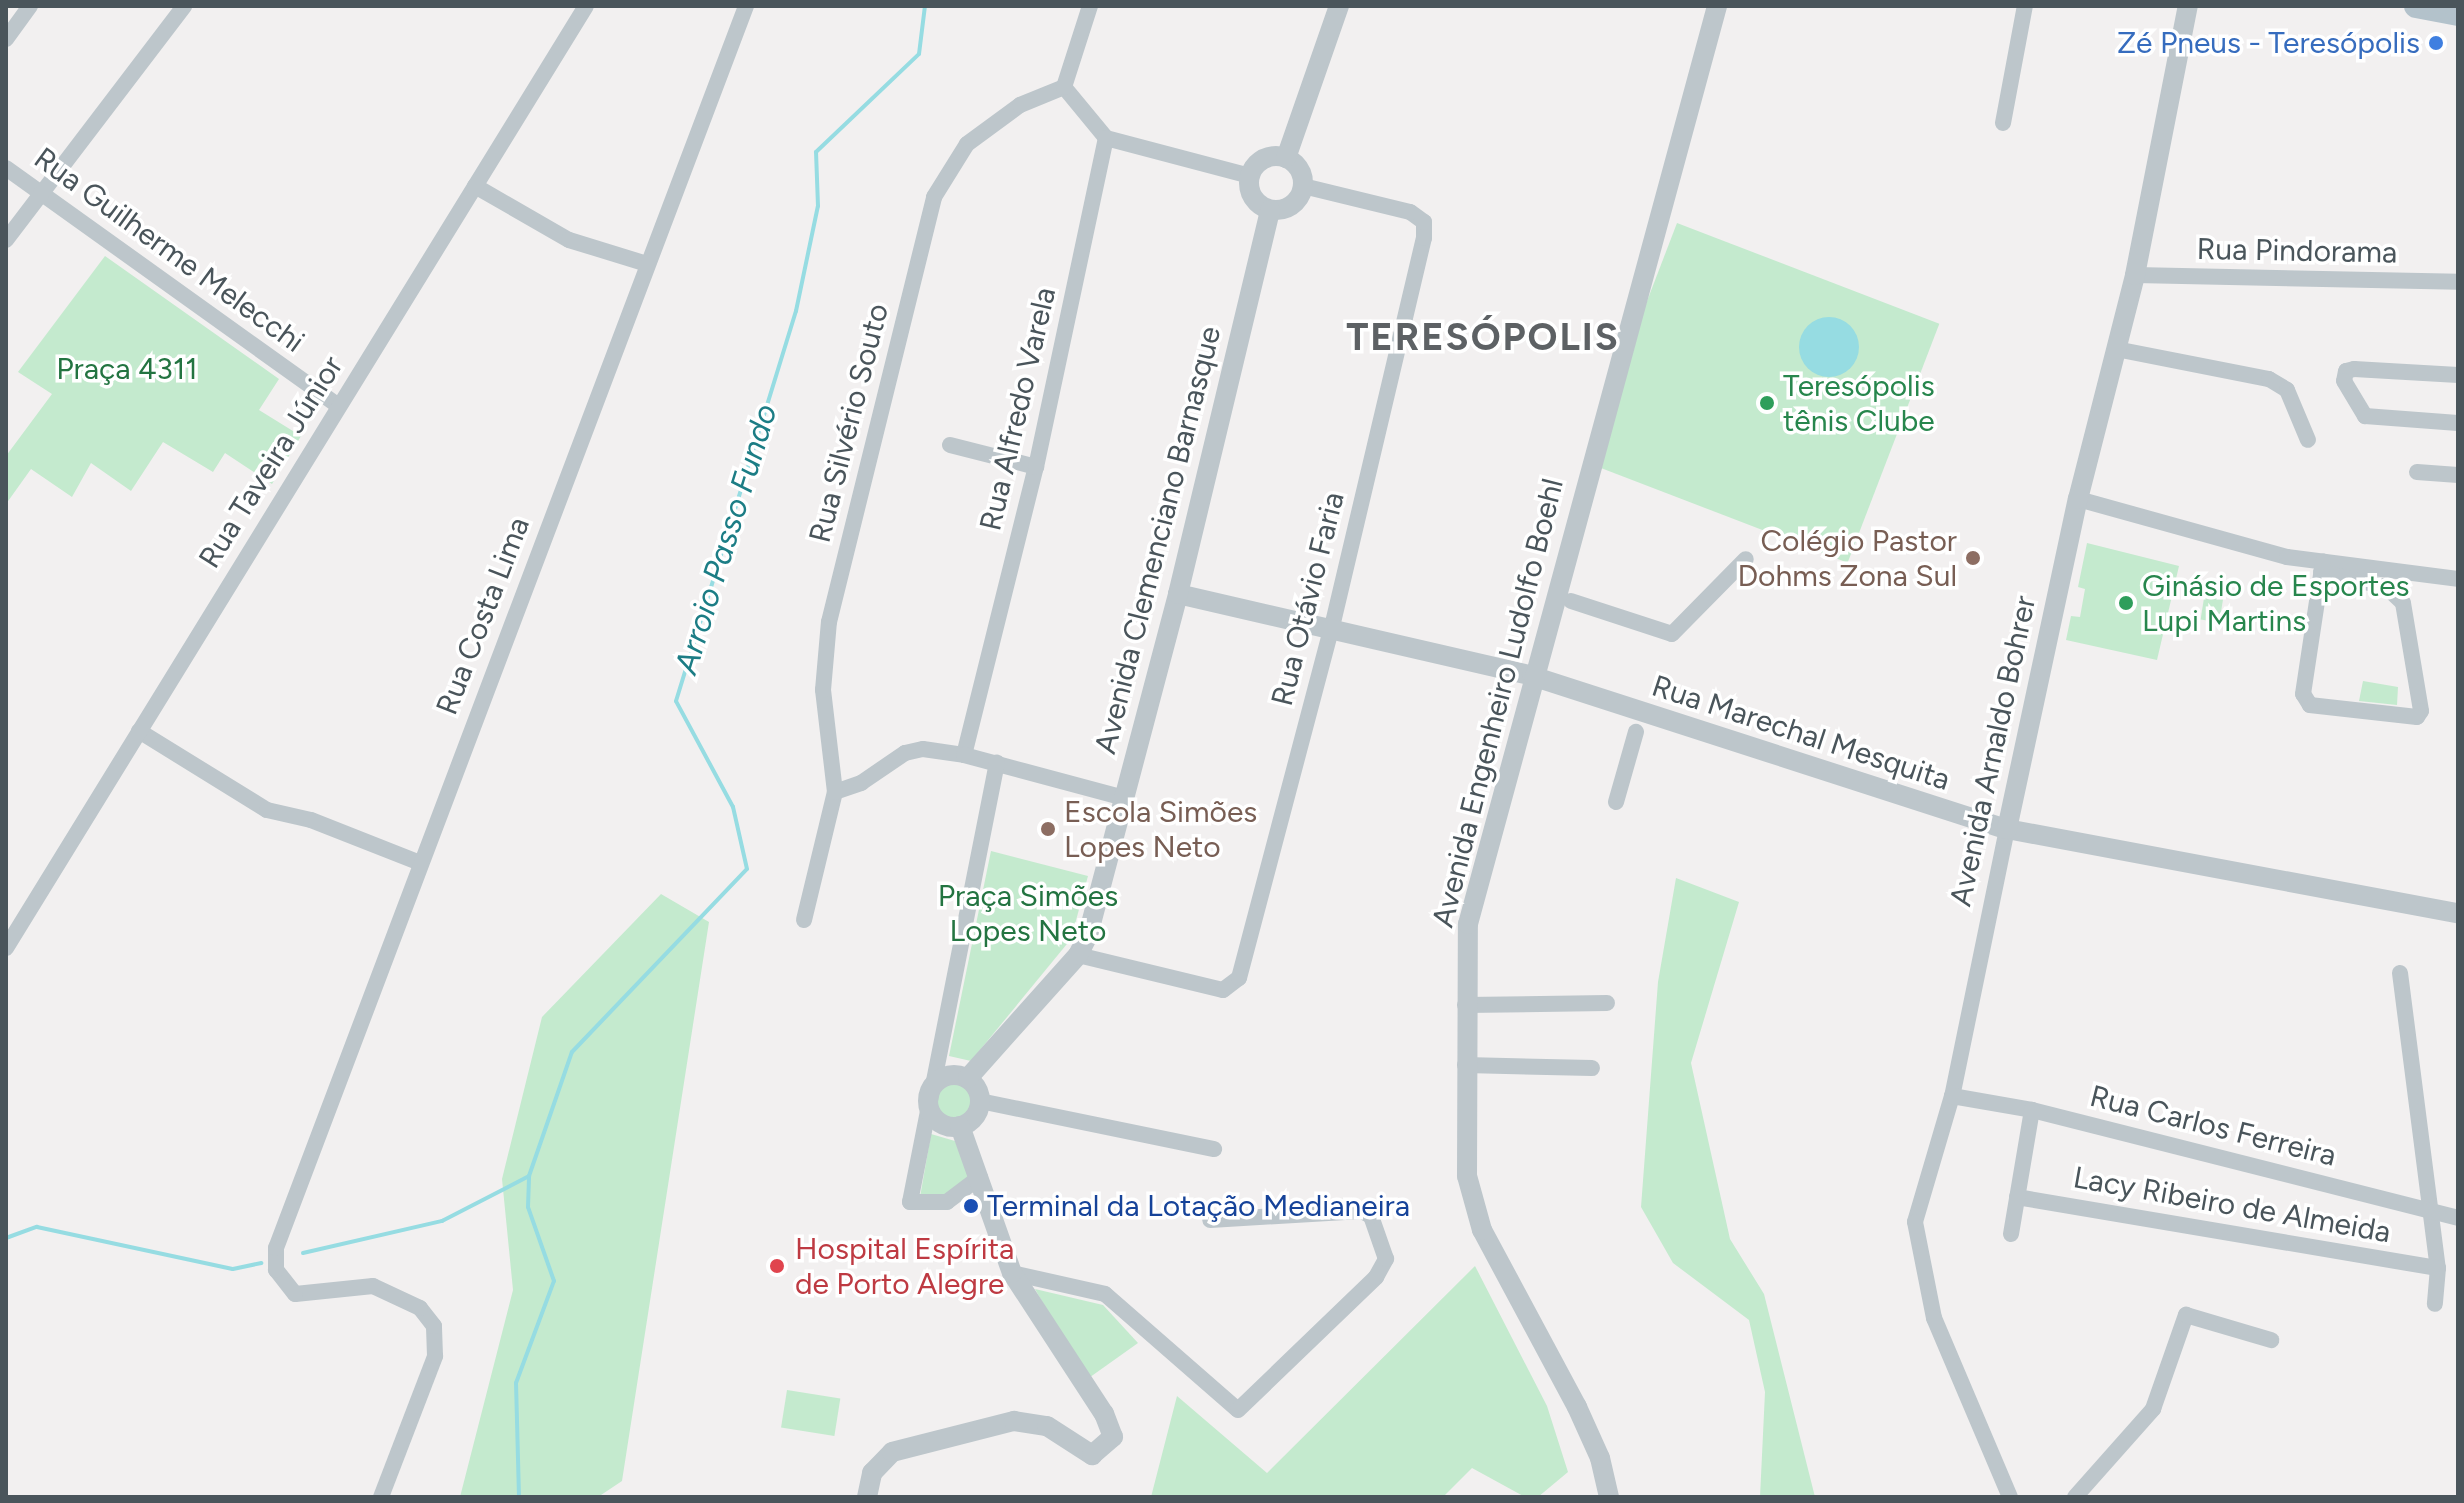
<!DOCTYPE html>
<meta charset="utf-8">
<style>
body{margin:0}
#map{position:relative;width:2464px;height:1503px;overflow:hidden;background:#f2f0f0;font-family:Figtree,sans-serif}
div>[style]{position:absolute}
.green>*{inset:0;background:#c4eace;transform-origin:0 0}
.round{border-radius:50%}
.water>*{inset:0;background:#96dce2}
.stream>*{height:4px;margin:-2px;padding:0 2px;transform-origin:2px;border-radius:2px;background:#96dce2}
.minor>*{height:16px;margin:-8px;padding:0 8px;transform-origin:8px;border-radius:8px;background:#bdc6cb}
.tertiary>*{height:20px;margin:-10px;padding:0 10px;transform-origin:10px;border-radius:10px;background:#bdc6cb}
.tertiary>.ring{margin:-10px;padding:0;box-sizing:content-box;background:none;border:20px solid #bdc6cb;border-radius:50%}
.primary>*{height:24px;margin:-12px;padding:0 12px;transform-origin:12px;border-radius:12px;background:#b3c2cb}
.dots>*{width:22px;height:22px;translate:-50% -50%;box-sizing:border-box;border:4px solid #fff;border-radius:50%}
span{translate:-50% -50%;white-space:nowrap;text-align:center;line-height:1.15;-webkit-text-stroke:7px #fff;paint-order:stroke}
.shop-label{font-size:30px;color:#366cbe}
.right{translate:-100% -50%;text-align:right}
.street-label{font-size:30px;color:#4a555b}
.park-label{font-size:30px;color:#237441}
.leisure-label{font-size:30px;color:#27864d}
.left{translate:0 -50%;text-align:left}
.education-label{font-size:30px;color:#785e54}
.transit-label{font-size:30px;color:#164399}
.health-label{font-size:30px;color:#be3a42}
.water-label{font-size:32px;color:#1c7d85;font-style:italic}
.district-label{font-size:38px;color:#5d6164;font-weight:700;letter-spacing:2px}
.frame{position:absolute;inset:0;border:8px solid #4a555b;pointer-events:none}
</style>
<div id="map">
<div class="green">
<div style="left:1677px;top:223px;width:281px;height:256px;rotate:21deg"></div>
<div style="clip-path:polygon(105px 256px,279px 379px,259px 410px,301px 436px,272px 484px,225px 453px,213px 472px,163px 442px,131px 491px,91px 463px,72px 497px,31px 469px,6px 504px,6px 456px,52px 394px,18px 372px)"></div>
<div style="clip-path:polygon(2087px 543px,2179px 566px,2157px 660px,2066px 640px,2071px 616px,2080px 617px,2085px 589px,2078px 587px)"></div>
<div style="left:2207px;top:579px;width:19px;height:41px;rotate:9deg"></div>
<div style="clip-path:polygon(2363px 681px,2398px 687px,2397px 705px,2359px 701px)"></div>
<div style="clip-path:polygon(991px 851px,1088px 876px,1071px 939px,971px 1061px,949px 1056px)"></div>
<div style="clip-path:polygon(1676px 878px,1739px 902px,1691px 1063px,1730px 1239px,1764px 1294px,1815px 1497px,1760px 1497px,1765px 1392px,1749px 1320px,1673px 1263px,1641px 1207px,1658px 982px)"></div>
<div style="clip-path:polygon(661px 894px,709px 922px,622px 1481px,598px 1497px,460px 1497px,513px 1290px,502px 1179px,542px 1017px)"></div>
<div class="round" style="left:935px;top:1081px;width:40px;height:40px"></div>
<div style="clip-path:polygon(931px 1134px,955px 1141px,970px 1176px,949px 1194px,920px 1197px)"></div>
<div style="clip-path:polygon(1475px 1266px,1547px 1406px,1568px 1472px,1538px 1497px,1525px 1497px,1472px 1468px,1443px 1497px,1151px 1497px,1177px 1396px,1267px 1473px)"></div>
<div style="clip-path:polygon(1035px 1289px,1103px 1305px,1138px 1343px,1086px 1380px)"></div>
<div style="left:787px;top:1390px;width:54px;height:38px;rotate:9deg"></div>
</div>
<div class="water">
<div class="round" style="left:1799px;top:317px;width:60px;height:60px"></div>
</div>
<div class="stream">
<div style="left:6px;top:1238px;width:33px;rotate:-20deg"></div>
<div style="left:37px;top:1227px;width:200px;rotate:12.1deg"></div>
<div style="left:233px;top:1269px;width:29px;rotate:-12deg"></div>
<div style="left:303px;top:1253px;width:143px;rotate:-13deg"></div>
<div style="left:442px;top:1221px;width:98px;rotate:-27.3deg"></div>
<div style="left:519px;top:1497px;width:114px;rotate:-91.5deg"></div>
<div style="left:516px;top:1383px;width:109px;rotate:-69.6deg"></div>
<div style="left:554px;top:1281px;width:78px;rotate:-109.4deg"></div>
<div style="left:528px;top:1207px;width:31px;rotate:-88deg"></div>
<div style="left:529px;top:1176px;width:131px;rotate:-70.9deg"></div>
<div style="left:572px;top:1052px;width:253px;rotate:-46.3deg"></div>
<div style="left:747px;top:869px;width:64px;rotate:-102.7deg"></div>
<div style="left:733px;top:807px;width:120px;rotate:-118.3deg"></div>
<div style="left:676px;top:701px;width:408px;rotate:-72.9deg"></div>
<div style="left:796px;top:311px;width:107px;rotate:-78.2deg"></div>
<div style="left:818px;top:206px;width:54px;rotate:-92.1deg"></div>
<div style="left:816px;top:152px;width:142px;rotate:-43.6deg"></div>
<div style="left:919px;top:54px;width:48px;rotate:-82.9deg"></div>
</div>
<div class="minor">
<div style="left:6px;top:39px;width:41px;rotate:-54deg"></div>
<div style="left:1064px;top:87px;width:66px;rotate:50.5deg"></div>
<div style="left:2003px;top:123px;width:119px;rotate:-79.4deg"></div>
<div style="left:1106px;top:138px;width:149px;rotate:14.8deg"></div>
<div style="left:6px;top:168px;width:409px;rotate:35.6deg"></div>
<div style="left:475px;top:186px;width:108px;rotate:29.9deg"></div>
<div style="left:569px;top:240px;width:82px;rotate:17.1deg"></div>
<div style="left:6px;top:240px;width:294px;rotate:-52.7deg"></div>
<div style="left:2135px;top:275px;width:323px;rotate:1.2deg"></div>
<div style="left:2116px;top:349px;width:156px;rotate:11.1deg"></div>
<div style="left:2269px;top:379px;width:21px;rotate:31deg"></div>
<div style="left:2287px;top:390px;width:54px;rotate:67.2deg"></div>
<div style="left:2458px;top:375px;width:104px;rotate:-176.7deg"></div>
<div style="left:2354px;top:369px;width:8px;rotate:166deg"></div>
<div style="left:2346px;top:371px;width:10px;rotate:101deg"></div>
<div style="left:2344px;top:381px;width:41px;rotate:59deg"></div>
<div style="left:2365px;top:416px;width:93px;rotate:4.3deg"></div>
<div style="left:950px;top:445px;width:89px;rotate:14.3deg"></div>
<div style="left:2417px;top:472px;width:41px;rotate:4.2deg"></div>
<div style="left:2078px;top:499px;width:217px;rotate:15.5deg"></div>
<div style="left:2287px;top:557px;width:172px;rotate:7.3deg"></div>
<div style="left:2321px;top:572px;width:67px;rotate:13deg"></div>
<div style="left:2386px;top:587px;width:23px;rotate:43deg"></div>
<div style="left:2403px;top:603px;width:109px;rotate:80.5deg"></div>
<div style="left:2421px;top:711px;width:7px;rotate:124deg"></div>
<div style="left:2417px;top:717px;width:108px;rotate:-173.6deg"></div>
<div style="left:2310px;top:705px;width:13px;rotate:-122deg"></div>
<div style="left:2303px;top:694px;width:134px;rotate:-81.4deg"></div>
<div style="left:1571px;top:601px;width:106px;rotate:18.1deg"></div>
<div style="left:1672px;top:634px;width:105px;rotate:-45.4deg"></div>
<div style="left:139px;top:731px;width:150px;rotate:31.7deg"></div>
<div style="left:267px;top:810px;width:45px;rotate:12.8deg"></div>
<div style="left:311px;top:820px;width:117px;rotate:21.5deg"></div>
<div style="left:964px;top:755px;width:297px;rotate:-76deg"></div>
<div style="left:1036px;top:467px;width:336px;rotate:-78deg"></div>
<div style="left:835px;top:792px;width:28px;rotate:-19deg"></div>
<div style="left:861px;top:783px;width:53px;rotate:-34.3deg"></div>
<div style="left:905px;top:753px;width:18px;rotate:-13deg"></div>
<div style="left:923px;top:749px;width:41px;rotate:8.3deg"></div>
<div style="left:964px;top:755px;width:166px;rotate:15deg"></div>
<div style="left:1616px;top:802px;width:73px;rotate:-74.1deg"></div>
<div style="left:2007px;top:829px;width:273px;rotate:101.6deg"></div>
<div style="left:1952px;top:1096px;width:131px;rotate:106.4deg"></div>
<div style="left:1915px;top:1222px;width:98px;rotate:78.8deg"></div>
<div style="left:1934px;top:1318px;width:194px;rotate:67deg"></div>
<div style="left:804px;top:920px;width:132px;rotate:-76.4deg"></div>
<div style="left:835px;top:792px;width:103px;rotate:-96.7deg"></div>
<div style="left:823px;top:690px;width:68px;rotate:-85deg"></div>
<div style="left:829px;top:622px;width:438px;rotate:-76.1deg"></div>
<div style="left:934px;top:197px;width:62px;rotate:-58.1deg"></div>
<div style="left:967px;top:144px;width:66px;rotate:-36.3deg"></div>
<div style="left:1020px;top:105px;width:48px;rotate:-22.2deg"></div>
<div style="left:1064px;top:87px;width:85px;rotate:-72.2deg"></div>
<div style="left:6px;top:948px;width:1106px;rotate:-58.38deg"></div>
<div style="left:1078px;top:955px;width:149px;rotate:13.6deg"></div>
<div style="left:1223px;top:990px;width:20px;rotate:-37deg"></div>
<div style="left:1239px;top:978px;width:359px;rotate:-75.2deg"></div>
<div style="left:1331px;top:631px;width:404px;rotate:-76.7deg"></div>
<div style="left:1424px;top:238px;width:16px;rotate:-90deg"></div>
<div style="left:1424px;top:222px;width:17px;rotate:-144deg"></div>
<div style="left:1410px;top:212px;width:110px;rotate:-166.3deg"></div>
<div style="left:2400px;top:973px;width:297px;rotate:82.7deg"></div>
<div style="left:2438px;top:1268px;width:36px;rotate:95deg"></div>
<div style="left:1465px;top:1005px;width:142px;rotate:-0.8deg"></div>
<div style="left:1465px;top:1065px;width:127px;rotate:1.4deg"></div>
<div style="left:1952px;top:1096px;width:81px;rotate:9.9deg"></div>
<div style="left:2032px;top:1110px;width:439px;rotate:14.2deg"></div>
<div style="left:980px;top:1101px;width:239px;rotate:11.6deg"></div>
<div style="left:980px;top:1177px;width:41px;rotate:142.9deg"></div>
<div style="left:947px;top:1202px;width:37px;rotate:180deg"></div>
<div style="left:910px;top:1202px;width:448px;rotate:-78.8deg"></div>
<div style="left:2017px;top:1197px;width:427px;rotate:9.6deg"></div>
<div style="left:2011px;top:1234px;width:126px;rotate:-80.4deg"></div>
<div style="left:1012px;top:1273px;width:95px;rotate:12.7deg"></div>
<div style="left:1105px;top:1294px;width:176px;rotate:41.1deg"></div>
<div style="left:1238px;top:1410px;width:192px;rotate:-43.9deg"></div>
<div style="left:1376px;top:1277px;width:21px;rotate:-61deg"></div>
<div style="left:1386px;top:1259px;width:46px;rotate:-109.2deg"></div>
<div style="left:1371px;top:1216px;width:10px;rotate:-151deg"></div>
<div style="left:1362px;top:1211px;width:152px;rotate:176.6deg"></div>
<div style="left:381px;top:1497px;width:151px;rotate:-69deg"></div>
<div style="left:435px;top:1356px;width:30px;rotate:-92deg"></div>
<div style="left:434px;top:1326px;width:23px;rotate:-128deg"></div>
<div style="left:420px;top:1308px;width:52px;rotate:-154.9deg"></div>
<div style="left:373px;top:1286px;width:78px;rotate:174.1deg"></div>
<div style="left:295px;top:1294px;width:31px;rotate:-128deg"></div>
<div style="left:276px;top:1270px;width:22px;rotate:-90deg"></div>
<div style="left:276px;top:1248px;width:1328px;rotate:-69.27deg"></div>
<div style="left:2075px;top:1497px;width:118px;rotate:-48.4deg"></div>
<div style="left:2153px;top:1409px;width:100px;rotate:-70.7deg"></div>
<div style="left:2186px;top:1315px;width:89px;rotate:16.4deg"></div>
</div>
<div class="tertiary">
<div class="ring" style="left:1249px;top:156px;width:34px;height:34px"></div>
<div style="left:1286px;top:158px;width:161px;rotate:-70.8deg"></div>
<div style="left:1178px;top:594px;width:363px;rotate:13deg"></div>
<div style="left:1532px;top:676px;width:499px;rotate:17.9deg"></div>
<div style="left:2007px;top:829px;width:459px;rotate:10.6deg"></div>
<div style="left:2007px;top:829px;width:338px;rotate:-77.9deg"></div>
<div style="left:2078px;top:499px;width:231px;rotate:-75.7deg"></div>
<div style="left:2135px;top:275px;width:274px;rotate:-78.9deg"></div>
<div class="ring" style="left:928px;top:1075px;width:32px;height:32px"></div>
<div style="left:968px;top:1078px;width:165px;rotate:-48.2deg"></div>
<div style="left:1078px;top:955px;width:22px;rotate:-63deg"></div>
<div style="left:1088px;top:935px;width:353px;rotate:-75.2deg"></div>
<div style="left:1178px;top:594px;width:395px;rotate:-76.5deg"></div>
<div style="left:867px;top:1497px;width:25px;rotate:-78deg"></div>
<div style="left:872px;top:1473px;width:29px;rotate:-46deg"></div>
<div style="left:892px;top:1452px;width:126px;rotate:-14.3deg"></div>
<div style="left:1014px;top:1421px;width:33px;rotate:9deg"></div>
<div style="left:1047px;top:1426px;width:54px;rotate:32.8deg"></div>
<div style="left:1092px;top:1455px;width:28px;rotate:-41deg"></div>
<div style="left:1113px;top:1437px;width:25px;rotate:-111deg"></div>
<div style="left:1104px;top:1414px;width:168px;rotate:-123.1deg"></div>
<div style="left:1012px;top:1273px;width:156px;rotate:-109.5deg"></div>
<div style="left:1609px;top:1497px;width:40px;rotate:-103deg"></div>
<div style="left:1600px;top:1458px;width:56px;rotate:-114.3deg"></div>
<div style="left:1577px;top:1407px;width:201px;rotate:-118.2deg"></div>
<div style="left:1482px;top:1230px;width:56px;rotate:-105.5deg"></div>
<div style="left:1467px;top:1176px;width:252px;rotate:-89.8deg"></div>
<div style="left:1468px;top:924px;width:951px;rotate:-74.82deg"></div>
</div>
<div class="primary">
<div style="left:2416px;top:6px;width:43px;rotate:10.8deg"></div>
</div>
<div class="dots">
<div style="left:2436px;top:43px;background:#3f7fe0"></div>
<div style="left:1767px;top:403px;background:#2e9e5b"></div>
<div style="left:1973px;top:558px;background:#8d6e63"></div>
<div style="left:2126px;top:603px;background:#2e9e5b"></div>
<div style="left:1048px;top:829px;background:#8d6e63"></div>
<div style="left:971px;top:1206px;background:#1a4fb4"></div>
<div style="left:777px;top:1266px;background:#e0444e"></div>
</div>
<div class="shop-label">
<span class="right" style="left:2420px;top:43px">Zé Pneus - Teresópolis</span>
</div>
<div class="street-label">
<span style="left:169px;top:250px;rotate:36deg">Rua Guilherme Melecchi</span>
<span style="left:2297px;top:251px;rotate:1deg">Rua Pindorama</span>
<span style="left:1018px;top:409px;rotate:-77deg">Rua Alfredo Varela</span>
<span style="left:849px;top:423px;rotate:-76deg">Rua Silvério Souto</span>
<span style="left:271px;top:462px;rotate:-58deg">Rua Taveira Júnior</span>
<span style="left:1158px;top:540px;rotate:-76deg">Avenida Clemenciano Barnasque</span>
<span style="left:1308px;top:599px;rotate:-76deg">Rua Otávio Faria</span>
<span style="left:483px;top:616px;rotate:-69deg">Rua Costa Lima</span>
<span style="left:1498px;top:703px;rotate:-76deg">Avenida Engenheiro Ludolfo Boehl</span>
<span style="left:1801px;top:733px;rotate:18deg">Rua Marechal Mesquita</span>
<span style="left:1993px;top:751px;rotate:-78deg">Avenida Arnaldo Bohrer</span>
<span style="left:2213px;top:1126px;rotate:14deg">Rua Carlos Ferreira</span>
<span style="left:2232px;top:1205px;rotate:10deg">Lacy Ribeiro de Almeida</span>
</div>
<div class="park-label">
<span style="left:127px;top:369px">Praça 4311</span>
<span style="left:1028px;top:913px">Praça Simões<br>Lopes Neto</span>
</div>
<div class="leisure-label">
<span class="left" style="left:1783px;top:403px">Teresópolis<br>tênis Clube</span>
<span class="left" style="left:2142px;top:603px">Ginásio de Esportes<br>Lupi Martins</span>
</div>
<div class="education-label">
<span class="right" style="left:1957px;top:558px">Colégio Pastor<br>Dohms Zona Sul</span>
<span class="left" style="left:1064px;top:829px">Escola Simões<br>Lopes Neto</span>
</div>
<div class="transit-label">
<span class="left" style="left:987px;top:1206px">Terminal da Lotação Medianeira</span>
</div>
<div class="health-label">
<span class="left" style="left:795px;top:1266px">Hospital Espírita<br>de Porto Alegre</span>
</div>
<div class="water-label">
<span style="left:726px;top:539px;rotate:-73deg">Arroio Passo Fundo</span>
</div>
<div class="district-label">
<span style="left:1483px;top:338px">TERESÓPOLIS</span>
</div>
<div class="frame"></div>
</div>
